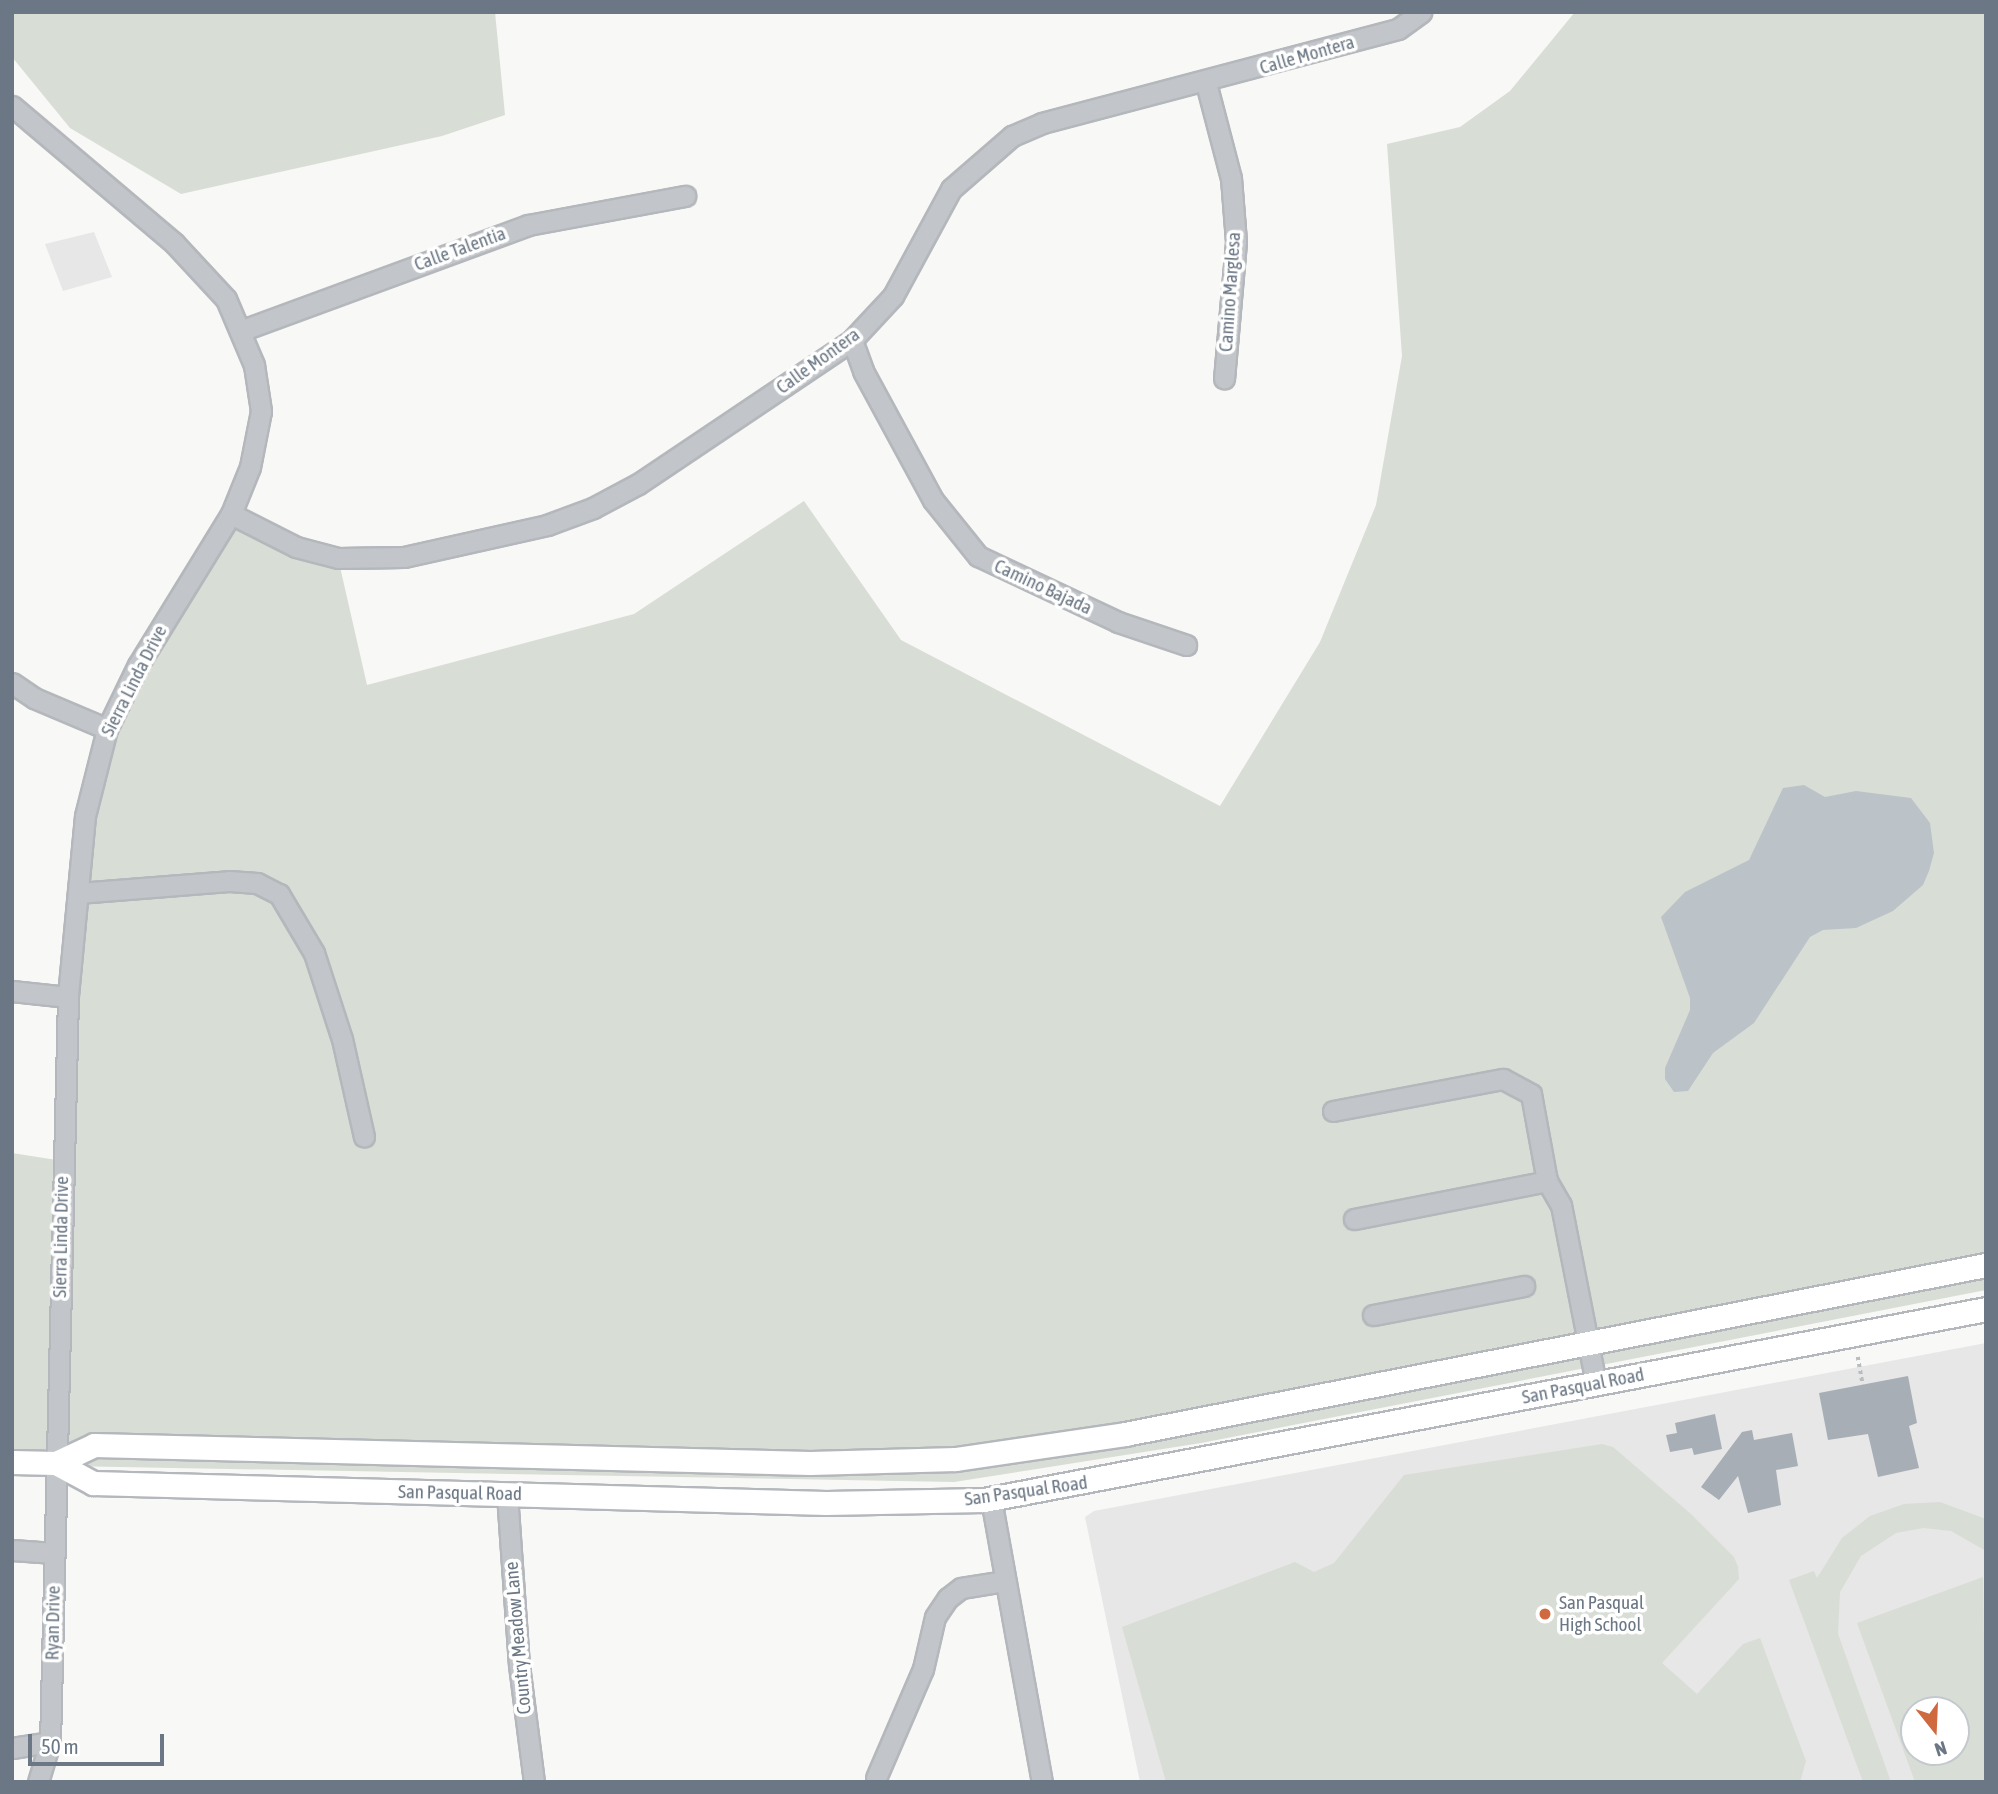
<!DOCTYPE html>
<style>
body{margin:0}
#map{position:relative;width:1998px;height:1794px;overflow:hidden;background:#f8f8f6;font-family:"Asap Condensed",sans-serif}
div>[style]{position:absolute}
.built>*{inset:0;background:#e6e7e6}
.green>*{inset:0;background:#d8ddd6}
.water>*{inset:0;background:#bbc3c8}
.building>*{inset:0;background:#a8aeb5}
.path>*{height:3.5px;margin-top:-1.75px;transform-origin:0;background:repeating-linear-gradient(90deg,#babdbf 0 3.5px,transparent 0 7px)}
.roads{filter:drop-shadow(2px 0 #b4b7bb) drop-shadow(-2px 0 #b4b7bb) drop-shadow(0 2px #b4b7bb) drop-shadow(0 -2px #b4b7bb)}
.minor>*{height:19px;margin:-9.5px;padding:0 9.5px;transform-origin:9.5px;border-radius:9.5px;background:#c2c5c9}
.major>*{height:23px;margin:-11.5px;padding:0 11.5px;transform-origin:11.5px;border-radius:11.5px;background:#fff}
.dots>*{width:19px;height:19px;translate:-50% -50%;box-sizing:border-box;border:4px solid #fff;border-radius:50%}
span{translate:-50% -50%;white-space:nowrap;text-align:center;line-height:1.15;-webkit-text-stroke:7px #fff;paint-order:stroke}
.street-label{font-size:19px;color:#6b7784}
.poi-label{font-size:19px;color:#6b7784}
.left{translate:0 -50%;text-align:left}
.frame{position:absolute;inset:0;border:14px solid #6b7784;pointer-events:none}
.north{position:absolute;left:1900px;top:1696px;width:70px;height:70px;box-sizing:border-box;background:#fff;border:2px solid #c4c9ce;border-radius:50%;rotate:162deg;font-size:19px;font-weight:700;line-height:28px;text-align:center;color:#6b7784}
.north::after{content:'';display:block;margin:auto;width:24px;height:32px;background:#ce6940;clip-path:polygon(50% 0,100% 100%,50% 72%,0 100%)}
.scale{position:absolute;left:28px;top:1734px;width:136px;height:32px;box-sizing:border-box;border:4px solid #6b7784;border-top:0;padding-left:9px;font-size:21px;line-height:24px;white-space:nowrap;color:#6b7784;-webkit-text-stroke:5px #fff;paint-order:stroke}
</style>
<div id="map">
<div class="built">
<div style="clip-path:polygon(94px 232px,112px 277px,63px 291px,45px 244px)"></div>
<div style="clip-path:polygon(evenodd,1986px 1343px,1986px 1782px,1140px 1782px,1085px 1517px,1094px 1511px,1986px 1343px,1914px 1710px,1956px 1710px,1956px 1752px,1914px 1752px,1914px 1710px)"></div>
</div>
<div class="green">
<div style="clip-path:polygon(12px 12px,495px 12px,505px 115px,442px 136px,181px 194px,70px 128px,12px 57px)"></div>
<div style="clip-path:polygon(1575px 12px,1986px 12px,1986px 1290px,1201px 1443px,954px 1482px,12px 1465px,12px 1153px,63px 1161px,68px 997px,107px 729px,231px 514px,338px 558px,367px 685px,634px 614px,804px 501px,901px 640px,1220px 806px,1320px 642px,1376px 505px,1402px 356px,1387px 144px,1460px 127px,1510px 91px)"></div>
<div style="clip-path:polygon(1602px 1444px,1613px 1447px,1691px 1514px,1734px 1557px,1738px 1567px,1739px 1579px,1662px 1663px,1697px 1694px,1743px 1644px,1760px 1638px,1806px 1761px,1800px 1782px,1166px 1782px,1122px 1627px,1295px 1562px,1314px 1572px,1334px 1563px,1404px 1475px)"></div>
<div style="clip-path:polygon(1940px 1502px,1986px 1519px,1986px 1551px,1951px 1531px,1923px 1528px,1896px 1533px,1861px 1556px,1840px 1592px,1838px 1634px,1891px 1782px,1863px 1782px,1789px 1580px,1814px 1571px,1817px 1578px,1842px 1538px,1870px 1516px,1904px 1504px)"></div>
<div style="clip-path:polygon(evenodd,1983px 1577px,1986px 1782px,1915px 1782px,1857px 1623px,1983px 1577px,1956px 1710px,1956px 1752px,1914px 1752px,1914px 1710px,1956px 1710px)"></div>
</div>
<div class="water">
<div style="clip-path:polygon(1804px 785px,1825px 797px,1856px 791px,1911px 798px,1930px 823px,1934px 853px,1929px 871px,1923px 885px,1893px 911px,1856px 928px,1823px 930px,1810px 937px,1754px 1023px,1713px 1053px,1688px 1091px,1674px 1092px,1665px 1079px,1665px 1068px,1690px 1010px,1690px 998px,1661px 917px,1685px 892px,1749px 860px,1783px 788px)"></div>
</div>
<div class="building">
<div style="clip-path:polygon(1908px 1376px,1917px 1423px,1909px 1426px,1919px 1468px,1878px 1477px,1868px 1434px,1828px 1440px,1819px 1393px)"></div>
<div style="clip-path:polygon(1715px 1414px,1722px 1449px,1694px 1455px,1692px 1448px,1670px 1452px,1666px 1435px,1677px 1433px,1675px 1423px)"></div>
<div style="clip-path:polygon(1752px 1430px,1754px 1440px,1792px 1433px,1798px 1466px,1776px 1470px,1781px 1505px,1748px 1513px,1738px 1476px,1719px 1500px,1701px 1487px,1742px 1432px)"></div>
</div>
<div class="path">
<div style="left:1858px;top:1357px;width:28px;rotate:80deg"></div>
</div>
<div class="roads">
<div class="minor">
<div style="left:1206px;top:83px;width:98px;rotate:75.3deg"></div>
<div style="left:1231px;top:178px;width:64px;rotate:85.5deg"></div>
<div style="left:1236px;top:242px;width:137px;rotate:95deg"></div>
<div style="left:12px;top:106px;width:212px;rotate:40.2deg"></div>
<div style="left:174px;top:243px;width:76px;rotate:47.1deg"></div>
<div style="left:226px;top:299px;width:72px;rotate:67deg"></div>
<div style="left:254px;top:365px;width:47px;rotate:81.3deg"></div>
<div style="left:261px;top:411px;width:57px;rotate:101.1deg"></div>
<div style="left:250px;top:467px;width:51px;rotate:112deg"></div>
<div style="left:231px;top:514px;width:177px;rotate:121.6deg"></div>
<div style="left:138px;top:665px;width:71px;rotate:115.8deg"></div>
<div style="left:107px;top:729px;width:90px;rotate:104.2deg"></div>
<div style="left:85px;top:816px;width:182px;rotate:95.4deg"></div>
<div style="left:68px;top:997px;width:745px;rotate:91.38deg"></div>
<div style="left:50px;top:1742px;width:42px;rotate:106.7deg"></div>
<div style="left:243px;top:330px;width:304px;rotate:-20.2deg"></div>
<div style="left:528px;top:225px;width:160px;rotate:-10.5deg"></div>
<div style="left:852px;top:340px;width:33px;rotate:70deg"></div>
<div style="left:863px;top:371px;width:147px;rotate:61.5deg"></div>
<div style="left:933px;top:500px;width:72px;rotate:51.2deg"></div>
<div style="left:978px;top:556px;width:155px;rotate:25.2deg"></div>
<div style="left:1118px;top:622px;width:72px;rotate:18.7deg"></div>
<div style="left:231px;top:514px;width:73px;rotate:26.9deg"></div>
<div style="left:296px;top:547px;width:43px;rotate:14.7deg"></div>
<div style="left:338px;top:558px;width:66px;rotate:-0.9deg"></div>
<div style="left:404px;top:557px;width:147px;rotate:-12.6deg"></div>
<div style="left:547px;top:525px;width:49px;rotate:-20.3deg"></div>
<div style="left:593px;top:508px;width:51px;rotate:-28.1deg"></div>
<div style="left:638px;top:484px;width:258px;rotate:-33.9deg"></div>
<div style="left:852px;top:340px;width:60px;rotate:-47deg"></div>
<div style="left:893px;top:296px;width:122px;rotate:-61.5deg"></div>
<div style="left:951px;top:189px;width:81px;rotate:-41deg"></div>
<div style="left:1012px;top:136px;width:33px;rotate:-23deg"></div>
<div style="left:1042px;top:123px;width:368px;rotate:-14.8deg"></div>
<div style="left:1398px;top:29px;width:29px;rotate:-36deg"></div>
<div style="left:12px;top:683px;width:27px;rotate:34deg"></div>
<div style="left:34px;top:698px;width:79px;rotate:23deg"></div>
<div style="left:78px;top:893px;width:151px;rotate:-4.5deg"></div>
<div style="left:229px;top:881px;width:28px;rotate:4deg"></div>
<div style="left:257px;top:883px;width:25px;rotate:27deg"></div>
<div style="left:279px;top:894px;width:69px;rotate:59.3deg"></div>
<div style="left:314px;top:953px;width:90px;rotate:72deg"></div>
<div style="left:342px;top:1039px;width:100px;rotate:77.3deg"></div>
<div style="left:12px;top:991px;width:56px;rotate:6.1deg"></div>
<div style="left:1333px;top:1111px;width:173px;rotate:-10.7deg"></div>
<div style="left:1503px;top:1079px;width:32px;rotate:28deg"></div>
<div style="left:1531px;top:1094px;width:88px;rotate:79.6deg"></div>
<div style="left:1547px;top:1181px;width:28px;rotate:60deg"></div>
<div style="left:1561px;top:1205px;width:181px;rotate:78.9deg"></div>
<div style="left:1354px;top:1219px;width:197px;rotate:-11.1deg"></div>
<div style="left:1373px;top:1315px;width:154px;rotate:-10.9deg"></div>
<div style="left:507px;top:1494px;width:171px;rotate:86deg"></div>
<div style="left:519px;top:1665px;width:118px;rotate:82.7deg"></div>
<div style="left:991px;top:1499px;width:288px;rotate:79.8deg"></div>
<div style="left:12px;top:1550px;width:42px;rotate:4.1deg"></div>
<div style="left:12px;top:1748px;width:38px;rotate:-9deg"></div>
<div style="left:876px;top:1778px;width:119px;rotate:-66.7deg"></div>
<div style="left:923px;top:1669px;width:53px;rotate:-77deg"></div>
<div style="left:935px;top:1617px;width:23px;rotate:-56deg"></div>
<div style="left:948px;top:1598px;width:16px;rotate:-38deg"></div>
<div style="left:961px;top:1588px;width:45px;rotate:-9deg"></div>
</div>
<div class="major">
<div style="left:12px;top:1462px;width:44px;rotate:1.3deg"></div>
<div style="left:56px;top:1463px;width:42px;rotate:-25.3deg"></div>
<div style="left:94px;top:1445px;width:716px;rotate:1.44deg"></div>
<div style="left:810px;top:1463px;width:146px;rotate:-1.6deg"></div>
<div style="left:956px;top:1459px;width:171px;rotate:-8.4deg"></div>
<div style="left:1125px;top:1434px;width:877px;rotate:-11.11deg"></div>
<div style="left:56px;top:1463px;width:42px;rotate:28.4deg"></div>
<div style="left:93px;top:1483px;width:733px;rotate:1.56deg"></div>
<div style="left:826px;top:1503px;width:158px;rotate:-1.1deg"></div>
<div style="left:984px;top:1500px;width:1020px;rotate:-10.79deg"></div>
</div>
</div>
<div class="dots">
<div style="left:1545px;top:1614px;background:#ce6940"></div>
</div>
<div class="street-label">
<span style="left:1307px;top:55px;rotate:-16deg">Calle Montera</span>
<span style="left:460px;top:249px;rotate:-20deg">Calle Talentia</span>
<span style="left:1230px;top:292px;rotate:-86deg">Camino Marglesa</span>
<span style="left:818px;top:361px;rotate:-36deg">Calle Montera</span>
<span style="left:1043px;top:587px;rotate:25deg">Camino Bajada</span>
<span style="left:134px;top:681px;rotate:-63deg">Sierra Linda Drive</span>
<span style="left:61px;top:1237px;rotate:-89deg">Sierra Linda Drive</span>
<span style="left:1583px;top:1386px;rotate:-11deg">San Pasqual Road</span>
<span style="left:1026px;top:1491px;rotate:-8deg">San Pasqual Road</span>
<span style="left:460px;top:1493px;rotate:1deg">San Pasqual Road</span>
<span style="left:53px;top:1623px;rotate:-89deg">Ryan Drive</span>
<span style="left:518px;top:1638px;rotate:-95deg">Country Meadow Lane</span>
</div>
<div class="poi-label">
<span class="left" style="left:1559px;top:1614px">San Pasqual<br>High School</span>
</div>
<div class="frame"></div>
<div class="north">N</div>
<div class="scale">50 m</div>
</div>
